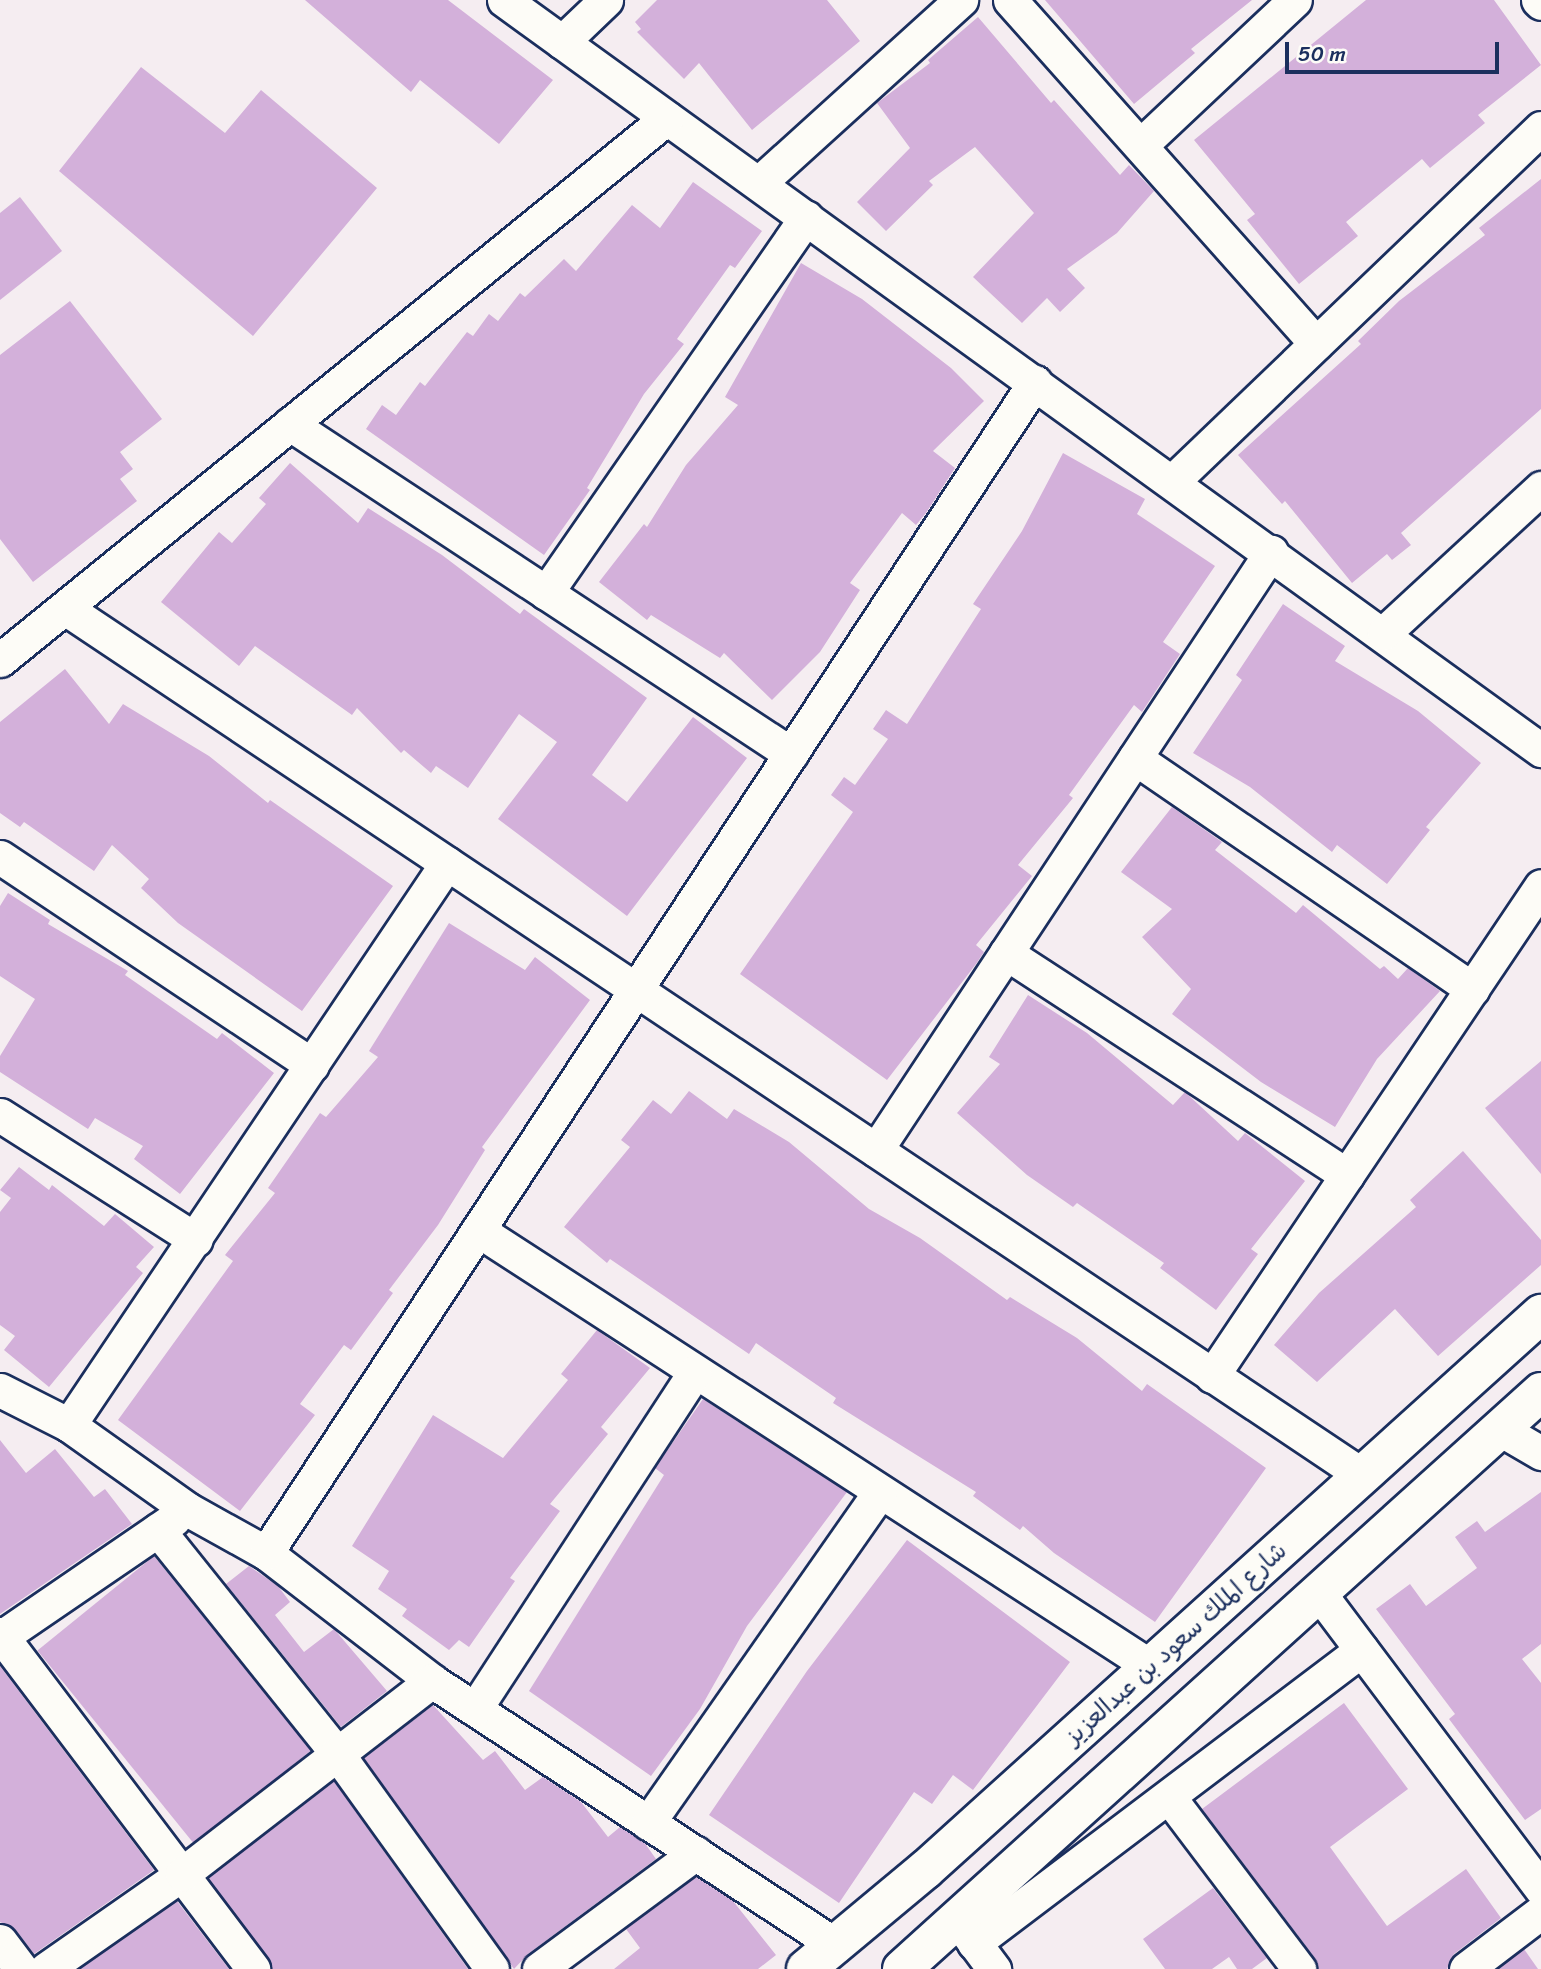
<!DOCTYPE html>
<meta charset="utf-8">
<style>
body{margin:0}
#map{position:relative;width:1541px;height:1969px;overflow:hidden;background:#f5edf1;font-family:Sriracha,"Playpen Sans Arabic",sans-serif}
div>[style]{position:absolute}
.building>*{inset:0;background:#d3b0da;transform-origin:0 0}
.roads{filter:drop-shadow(2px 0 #1b2f5e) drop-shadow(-2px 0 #1b2f5e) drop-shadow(0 2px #1b2f5e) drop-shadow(0 -2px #1b2f5e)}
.minor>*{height:33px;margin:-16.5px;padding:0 16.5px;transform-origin:16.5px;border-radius:16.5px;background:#fdfcf7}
.major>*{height:38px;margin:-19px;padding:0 19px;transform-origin:19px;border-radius:19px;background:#fdfcf7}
span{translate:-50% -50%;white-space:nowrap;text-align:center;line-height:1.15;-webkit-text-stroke:5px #fdfcf7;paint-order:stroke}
.street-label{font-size:24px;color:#1b2f5e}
.scale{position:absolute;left:1285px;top:42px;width:214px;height:32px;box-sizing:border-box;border:4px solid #1b2f5e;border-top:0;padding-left:9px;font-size:21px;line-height:24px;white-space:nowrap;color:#1b2f5e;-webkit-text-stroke:5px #fdfcf7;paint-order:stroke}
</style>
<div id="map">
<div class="building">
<div style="clip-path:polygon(305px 0,448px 0,553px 80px,499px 144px,420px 80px,411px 92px)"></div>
<div style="clip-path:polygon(657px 0,827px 0,860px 41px,752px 130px,699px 63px,684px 79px,637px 32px,641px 29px,635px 22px)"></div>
<div style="clip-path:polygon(1045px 0,1252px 0,1191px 49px,1195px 53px,1134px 104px)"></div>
<div style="clip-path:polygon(1366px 0,1494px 0,1541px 65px,1478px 115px,1485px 123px,1430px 168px,1422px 159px,1346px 222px,1358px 236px,1299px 284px,1247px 220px,1255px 214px,1194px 140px)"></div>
<div style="clip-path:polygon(978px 17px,1051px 103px,1054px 100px,1120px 175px,1129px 165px,1154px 191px,1117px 233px,1067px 269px,1085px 288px,1060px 312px,1047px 298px,1022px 323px,973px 277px,1034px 213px,975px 147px,929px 181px,933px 185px,886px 231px,857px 202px,910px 148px,877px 103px,930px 63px,928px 60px)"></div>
<div style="clip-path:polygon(141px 67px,225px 133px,261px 90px,377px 188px,253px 336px,59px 171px)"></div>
<div style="clip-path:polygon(1541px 179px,1541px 409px,1401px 533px,1411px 545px,1392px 560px,1387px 554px,1352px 583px,1285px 501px,1282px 504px,1238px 455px,1361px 344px,1358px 341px,1399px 301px,1485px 235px,1479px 228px)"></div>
<div style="clip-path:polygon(693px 182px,762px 231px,735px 268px,730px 265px,677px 339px,684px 344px,644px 394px,587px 488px,590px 490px,544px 555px,366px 429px,382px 405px,396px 415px,420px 382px,425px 386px,467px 332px,473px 336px,489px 314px,498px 321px,520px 293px,525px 297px,564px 259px,576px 271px,632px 205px,660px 228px)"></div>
<div style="clip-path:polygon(20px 197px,62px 251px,0 300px,0 213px)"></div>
<div style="clip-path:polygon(801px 263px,862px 299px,951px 368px,984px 401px,933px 451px,955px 468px,926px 513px,916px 525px,902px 513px,850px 583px,860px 590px,820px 652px,772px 700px,724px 653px,720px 658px,651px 615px,647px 620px,599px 582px,644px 524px,647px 527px,686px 465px,738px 405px,725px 397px)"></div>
<div style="clip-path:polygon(70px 301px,162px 419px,120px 452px,133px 469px,120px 479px,137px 501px,33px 582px,0 539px,0 355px)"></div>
<div style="clip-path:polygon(1063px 453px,1145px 499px,1137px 514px,1215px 566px,1163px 642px,1180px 654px,1142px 712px,1134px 705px,1069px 795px,1073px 798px,1018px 865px,1032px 876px,976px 945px,984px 952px,976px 964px,887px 1080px,740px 974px,853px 812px,831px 795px,844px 777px,855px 785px,888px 739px,873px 729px,886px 710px,907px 724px,981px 609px,973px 604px,1022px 531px)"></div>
<div style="clip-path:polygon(290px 463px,358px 523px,368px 508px,442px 555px,520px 614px,524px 609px,647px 698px,592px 775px,627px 802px,693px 717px,747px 758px,627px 916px,498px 819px,557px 742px,519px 714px,468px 788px,436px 766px,431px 773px,404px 750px,401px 753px,357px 708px,352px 715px,255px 646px,239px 666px,161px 602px,219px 532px,232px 543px,266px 504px,259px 498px)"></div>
<div style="clip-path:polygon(1283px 604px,1345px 646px,1335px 661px,1418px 711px,1481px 763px,1426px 827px,1430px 830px,1387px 884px,1337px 845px,1332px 852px,1250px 787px,1193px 753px,1242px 680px,1236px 675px)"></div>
<div style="clip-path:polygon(65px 669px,109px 724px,123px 704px,209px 756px,268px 803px,270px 800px,393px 886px,302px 1011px,178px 923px,141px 888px,149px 879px,112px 845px,94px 871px,24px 822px,20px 827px,0 813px,0 722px)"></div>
<div style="clip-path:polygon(1172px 807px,1222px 842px,1215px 850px,1296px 913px,1303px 905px,1380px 969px,1384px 966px,1398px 979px,1408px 968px,1440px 991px,1377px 1059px,1335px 1127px,1261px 1082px,1172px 1014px,1191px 989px,1142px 937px,1172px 909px,1121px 872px)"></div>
<div style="clip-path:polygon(8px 893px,50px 920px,48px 924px,128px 971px,125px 975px,217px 1039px,222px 1033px,274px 1073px,180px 1194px,134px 1159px,143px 1146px,95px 1118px,88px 1129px,0 1072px,0 1056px,35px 999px,0 976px,0 906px)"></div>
<div style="clip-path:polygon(449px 923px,525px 970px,535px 957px,590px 1000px,482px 1147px,485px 1150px,438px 1225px,389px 1290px,393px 1293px,351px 1350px,344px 1345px,300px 1404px,315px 1415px,240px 1511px,118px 1420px,233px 1261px,225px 1255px,275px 1193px,268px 1188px,320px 1113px,326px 1117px,378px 1057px,369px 1051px)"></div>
<div style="clip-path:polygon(1028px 995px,1087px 1033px,1173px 1105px,1185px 1092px,1238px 1141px,1245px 1133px,1305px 1181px,1251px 1249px,1258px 1254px,1216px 1310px,1160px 1268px,1164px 1263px,1077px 1203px,1073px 1207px,1027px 1175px,957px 1113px,1000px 1064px,989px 1057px)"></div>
<div style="clip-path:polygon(1541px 1061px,1541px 1174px,1485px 1108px)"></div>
<div style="clip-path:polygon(689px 1091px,727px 1119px,734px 1109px,789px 1142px,869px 1209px,920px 1238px,1007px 1300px,1010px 1297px,1077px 1338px,1142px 1391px,1147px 1384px,1266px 1468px,1155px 1622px,1054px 1553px,1023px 1526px,1020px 1530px,973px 1496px,976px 1492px,833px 1403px,836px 1398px,756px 1343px,749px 1354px,610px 1259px,607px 1263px,564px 1227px,630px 1147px,621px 1140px,653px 1100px,671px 1114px)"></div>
<div style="clip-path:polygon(1463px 1151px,1541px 1240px,1541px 1265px,1438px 1356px,1395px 1309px,1317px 1382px,1274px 1345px,1319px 1293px,1416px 1207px,1410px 1200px)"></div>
<div style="clip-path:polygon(19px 1167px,49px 1190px,52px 1185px,104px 1226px,115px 1214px,154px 1247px,136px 1267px,143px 1273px,49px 1387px,4px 1350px,15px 1336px,0 1325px,0 1212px,11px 1198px,0 1190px)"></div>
<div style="clip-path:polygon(597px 1330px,650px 1368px,601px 1427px,608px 1434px,550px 1504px,560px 1511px,510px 1578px,515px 1581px,469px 1647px,459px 1640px,449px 1650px,402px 1616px,407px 1609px,378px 1589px,389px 1571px,352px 1546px,433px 1415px,503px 1458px,568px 1380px,561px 1374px)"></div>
<div style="clip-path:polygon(703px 1399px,847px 1492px,747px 1626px,700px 1709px,651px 1776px,529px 1691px,664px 1475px,655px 1468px)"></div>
<div style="clip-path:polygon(0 1440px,26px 1473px,55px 1449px,94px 1497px,105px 1489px,132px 1524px,0 1614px)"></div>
<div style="clip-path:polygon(1541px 1492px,1541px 1644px,1522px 1659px,1541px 1683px,1541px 1809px,1525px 1820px,1449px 1719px,1455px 1714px,1376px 1609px,1410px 1584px,1426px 1606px,1477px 1568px,1455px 1537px,1477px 1521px,1485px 1532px)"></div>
<div style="clip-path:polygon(907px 1540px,1070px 1662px,973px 1790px,953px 1775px,932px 1804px,914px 1792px,839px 1903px,709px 1815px,807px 1671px)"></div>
<div style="left:154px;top:1556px;width:250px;height:150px;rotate:51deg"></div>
<div style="clip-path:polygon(249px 1566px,278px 1586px,290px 1602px,275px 1615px,304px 1652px,334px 1629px,387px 1691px,341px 1727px,226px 1584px)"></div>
<div style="clip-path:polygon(0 1666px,154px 1870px,34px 1954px,15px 1929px,0 1922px)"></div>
<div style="clip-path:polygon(1344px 1703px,1408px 1789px,1330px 1847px,1387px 1926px,1466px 1869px,1501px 1918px,1454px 1954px,1447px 1969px,1318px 1969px,1314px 1957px,1202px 1809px)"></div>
<div style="clip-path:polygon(433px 1705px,483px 1760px,495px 1751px,525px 1790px,543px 1777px,581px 1802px,608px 1837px,620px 1827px,644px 1842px,656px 1859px,528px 1954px,514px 1969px,364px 1758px)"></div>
<div style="clip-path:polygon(334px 1781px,468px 1969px,272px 1969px,268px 1957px,208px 1878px)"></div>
<div style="clip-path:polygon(696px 1877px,733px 1901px,776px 1955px,758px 1969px,614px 1969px,640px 1948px,626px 1929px)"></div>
<div style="clip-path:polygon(1213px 1888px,1267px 1958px,1252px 1969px,1237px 1969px,1229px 1957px,1212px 1969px,1165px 1969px,1143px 1939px)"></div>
<div style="clip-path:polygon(177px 1901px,229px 1969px,80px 1969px)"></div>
<div style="clip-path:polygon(1524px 1949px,1538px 1969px,1498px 1969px)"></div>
</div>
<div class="roads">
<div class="minor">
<div style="left:504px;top:0;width:1280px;rotate:35.88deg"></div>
<div style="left:1010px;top:0;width:460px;rotate:48.3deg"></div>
<div style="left:1538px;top:0;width:4px;rotate:45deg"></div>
<div style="left:562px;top:42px;width:61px;rotate:-43.7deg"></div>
<div style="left:1142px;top:144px;width:210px;rotate:-43.3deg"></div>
<div style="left:759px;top:183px;width:273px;rotate:-42.2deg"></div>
<div style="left:290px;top:424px;width:600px;rotate:33.37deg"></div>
<div style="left:1173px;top:481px;width:510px;rotate:-43.81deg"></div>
<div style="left:546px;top:593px;width:457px;rotate:-55.3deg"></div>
<div style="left:65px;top:608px;width:1560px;rotate:33.76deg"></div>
<div style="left:1384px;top:633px;width:214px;rotate:-42.7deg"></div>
<div style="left:0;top:660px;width:859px;rotate:-39.1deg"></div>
<div style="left:1135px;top:758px;width:409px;rotate:34.4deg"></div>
<div style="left:0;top:857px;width:375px;rotate:33.7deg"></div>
<div style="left:1006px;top:953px;width:407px;rotate:33.1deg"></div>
<div style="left:0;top:1115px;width:232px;rotate:32.5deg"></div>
<div style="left:876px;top:1150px;width:717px;rotate:-56.55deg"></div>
<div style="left:478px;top:1230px;width:801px;rotate:32.98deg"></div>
<div style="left:1212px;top:1376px;width:590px;rotate:-56.12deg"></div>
<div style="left:0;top:1390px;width:77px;rotate:26.9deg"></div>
<div style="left:69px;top:1425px;width:145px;rotate:35.4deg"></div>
<div style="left:187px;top:1509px;width:90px;rotate:29.1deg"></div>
<div style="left:266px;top:1553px;width:210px;rotate:37.6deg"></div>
<div style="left:432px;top:1681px;width:483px;rotate:33.2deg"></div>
<div style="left:69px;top:1425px;width:677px;rotate:-56.08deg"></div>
<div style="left:1500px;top:1429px;width:48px;rotate:30.3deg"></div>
<div style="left:158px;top:1530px;width:290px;rotate:51.3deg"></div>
<div style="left:339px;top:1756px;width:262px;rotate:54.3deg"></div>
<div style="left:266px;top:1553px;width:1401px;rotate:-56.71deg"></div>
<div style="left:1319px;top:1593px;width:370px;rotate:53.1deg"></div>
<div style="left:0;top:1634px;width:420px;rotate:52.9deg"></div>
<div style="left:0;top:1638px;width:211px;rotate:-34.4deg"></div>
<div style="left:475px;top:1709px;width:402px;rotate:-56.9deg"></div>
<div style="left:1169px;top:1797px;width:216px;rotate:52.9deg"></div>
<div style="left:648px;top:1823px;width:404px;rotate:-55deg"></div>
<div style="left:962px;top:1926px;width:54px;rotate:53.3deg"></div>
<div style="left:0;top:1941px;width:35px;rotate:53deg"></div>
<div style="left:974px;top:1943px;width:486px;rotate:-37.1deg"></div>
<div style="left:46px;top:1969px;width:166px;rotate:-34.9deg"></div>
<div style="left:182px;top:1874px;width:316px;rotate:-37.7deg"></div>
<div style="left:539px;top:1969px;width:195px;rotate:-36.5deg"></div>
<div style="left:1466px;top:1969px;width:94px;rotate:-37.2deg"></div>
</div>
<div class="major">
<div style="left:806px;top:1969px;width:155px;rotate:-39.8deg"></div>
<div style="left:925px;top:1870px;width:830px;rotate:-42.07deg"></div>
<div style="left:902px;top:1969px;width:861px;rotate:-42.08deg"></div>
</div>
</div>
<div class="street-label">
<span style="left:1176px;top:1644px;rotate:-42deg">شارع الملك سعود بن عبدالعزيز</span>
</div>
<div class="scale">50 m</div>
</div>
